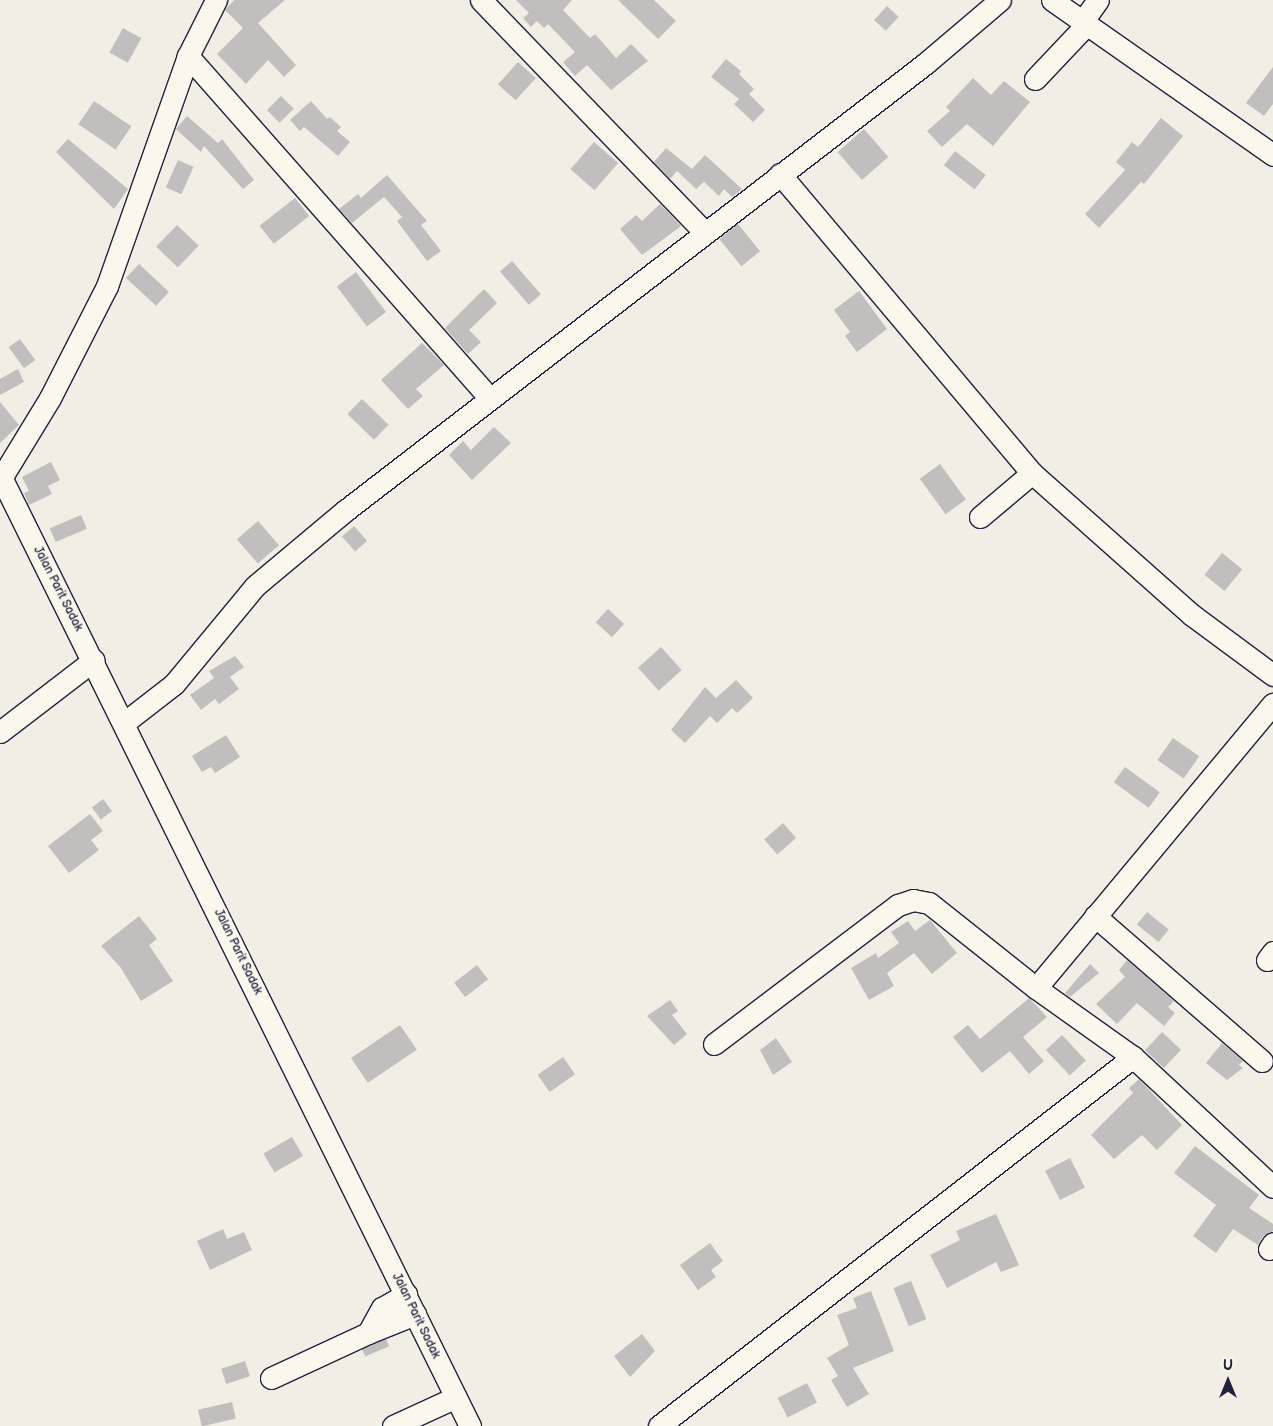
<!DOCTYPE html>
<style>
body{margin:0}
#map{position:relative;width:1273px;height:1426px;overflow:hidden;background:#f2eee5;font-family:"Balsamiq Sans",sans-serif}
div>[style]{position:absolute}
.building>*{inset:0;background:#c2bebe;transform-origin:0 0}
.roads{filter:drop-shadow(1px 0 #22223b) drop-shadow(-1px 0 #22223b) drop-shadow(0 1px #22223b) drop-shadow(0 -1px #22223b)}
.minor>*{height:21px;margin:-10.5px;padding:0 10.5px;transform-origin:10.5px;border-radius:10.5px;background:#fbf7ec}
span{translate:-50% -50%;white-space:nowrap;text-align:center;line-height:1.15;-webkit-text-stroke:5px #fbf7ec;paint-order:stroke}
.street-label{font-size:12px;color:#22223b}
.north{position:absolute;left:1203px;top:1356px;width:50px;height:50px;-webkit-text-stroke:4px #fbf7ec;paint-order:stroke;rotate:0deg;font-size:14px;font-weight:700;line-height:20px;text-align:center;color:#22223b}
.north::after{content:'';display:block;margin:auto;width:18px;height:22px;background:#22223b;clip-path:polygon(50% 0,100% 100%,50% 72%,0 100%)}
</style>
<div id="map">
<div class="building">
<div style="clip-path:polygon(234px 0,285px 0,258px 23px,296px 65px,284px 77px,268px 60px,246px 84px,217px 54px,243px 28px,225px 10px)"></div>
<div style="clip-path:polygon(516px 0,572px 0,563px 10px,590px 38px,595px 34px,616px 58px,631px 44px,648px 61px,611px 90px,587px 65px,575px 76px,563px 62px,575px 52px,548px 24px,544px 28px,537px 21px,531px 27px,523px 18px,529px 13px)"></div>
<div style="clip-path:polygon(618px 0,654px 0,676px 21px,658px 39px)"></div>
<div style="left:887px;top:6px;width:16px;height:19px;rotate:43deg"></div>
<div style="left:123px;top:28px;width:21px;height:28px;rotate:29deg"></div>
<div style="clip-path:polygon(726px 59px,741px 71px,739px 74px,754px 89px,749px 94px,765px 110px,753px 122px,734px 104px,739px 99px,711px 77px)"></div>
<div style="left:518px;top:62px;width:24px;height:30px;rotate:42deg"></div>
<div style="clip-path:polygon(1273px 67px,1273px 104px,1264px 116px,1246px 103px)"></div>
<div style="clip-path:polygon(973px 78px,991px 95px,1004px 81px,1030px 102px,993px 146px,967px 124px,942px 147px,927px 131px,950px 111px,946px 107px)"></div>
<div style="left:281px;top:96px;width:18px;height:20px;rotate:45deg"></div>
<div style="left:94px;top:101px;width:45px;height:28px;rotate:34deg"></div>
<div style="clip-path:polygon(311px 101px,327px 119px,330px 117px,341px 127px,337px 131px,350px 142px,338px 156px,304px 127px,300px 131px,290px 120px)"></div>
<div style="clip-path:polygon(187px 116px,218px 143px,222px 139px,254px 180px,243px 189px,204px 146px,201px 152px,176px 129px)"></div>
<div style="clip-path:polygon(1161px 118px,1183px 136px,1144px 184px,1141px 182px,1099px 228px,1085px 214px,1125px 170px,1116px 162px,1132px 142px,1138px 147px)"></div>
<div style="left:864px;top:129px;width:37px;height:35px;rotate:49deg"></div>
<div style="clip-path:polygon(68px 139px,128px 189px,114px 209px,56px 152px)"></div>
<div style="left:594px;top:142px;width:32px;height:36px;rotate:41deg"></div>
<div style="clip-path:polygon(666px 148px,692px 169px,705px 155px,742px 189px,732px 197px,724px 189px,719px 196px,704px 182px,696px 189px,677px 171px,670px 179px,654px 162px)"></div>
<div style="left:955px;top:151px;width:39px;height:18px;rotate:38deg"></div>
<div style="left:178px;top:160px;width:17px;height:30px;rotate:24deg"></div>
<div style="clip-path:polygon(387px 175px,427px 221px,421px 225px,441px 251px,427px 261px,397px 221px,402px 217px,384px 197px,352px 223px,339px 209px,358px 194px,361px 198px)"></div>
<div style="left:295px;top:198px;width:23px;height:45px;rotate:52deg"></div>
<div style="clip-path:polygon(660px 204px,681px 226px,642px 255px,620px 229px,636px 215px,642px 221px)"></div>
<div style="left:738px;top:224px;width:35px;height:24px;rotate:51deg"></div>
<div style="left:177px;top:225px;width:30px;height:30px;rotate:44deg"></div>
<div style="left:512px;top:261px;width:44px;height:16px;rotate:49deg"></div>
<div style="left:139px;top:264px;width:41px;height:19px;rotate:43deg"></div>
<div style="left:356px;top:272px;width:50px;height:24px;rotate:53deg"></div>
<div style="clip-path:polygon(484px 289px,497px 303px,469px 330px,481px 342px,468px 354px,445px 328px)"></div>
<div style="clip-path:polygon(859px 291px,887px 329px,857px 352px,845px 336px,850px 332px,834px 310px)"></div>
<div style="left:20px;top:339px;width:26px;height:14px;rotate:54deg"></div>
<div style="clip-path:polygon(422px 343px,444px 365px,416px 389px,423px 396px,408px 409px,381px 380px)"></div>
<div style="clip-path:polygon(18px 369px,24px 382px,0 395px,0 379px)"></div>
<div style="left:362px;top:399px;width:37px;height:21px;rotate:44deg"></div>
<div style="clip-path:polygon(0 402px,19px 425px,0 443px)"></div>
<div style="clip-path:polygon(494px 427px,511px 443px,472px 480px,449px 455px,463px 441px,471px 450px)"></div>
<div style="clip-path:polygon(51px 462px,60px 480px,48px 486px,52px 494px,29px 505px,24px 493px,29px 491px,22px 477px)"></div>
<div style="left:940px;top:464px;width:44px;height:25px;rotate:54deg"></div>
<div style="left:81px;top:515px;width:15px;height:34px;rotate:67deg"></div>
<div style="left:258px;top:521px;width:32px;height:28px;rotate:49deg"></div>
<div style="left:354px;top:526px;width:20px;height:16px;rotate:49deg"></div>
<div style="left:1222px;top:553px;width:26px;height:28px;rotate:39deg"></div>
<div style="left:608px;top:609px;width:22px;height:18px;rotate:43deg"></div>
<div style="left:661px;top:647px;width:31px;height:31px;rotate:48deg"></div>
<div style="clip-path:polygon(235px 656px,244px 667px,230px 677px,239px 689px,219px 704px,215px 699px,201px 710px,190px 695px,214px 678px,209px 671px)"></div>
<div style="clip-path:polygon(736px 680px,753px 698px,737px 713px,732px 708px,717px 723px,710px 716px,685px 743px,671px 730px,705px 687px,716px 698px)"></div>
<div style="clip-path:polygon(226px 735px,240px 757px,215px 773px,211px 767px,202px 772px,192px 756px)"></div>
<div style="left:1173px;top:738px;width:32px;height:27px;rotate:35deg"></div>
<div style="left:1125px;top:767px;width:43px;height:19px;rotate:36deg"></div>
<div style="left:103px;top:799px;width:15px;height:14px;rotate:53deg"></div>
<div style="clip-path:polygon(90px 814px,103px 831px,91px 840px,99px 850px,69px 873px,48px 846px)"></div>
<div style="left:783px;top:823px;width:20px;height:25px;rotate:49deg"></div>
<div style="left:1147px;top:912px;width:28px;height:16px;rotate:39deg"></div>
<div style="clip-path:polygon(139px 916px,157px 939px,149px 945px,173px 981px,141px 1001px,121px 968px,101px 946px)"></div>
<div style="clip-path:polygon(930px 920px,957px 953px,932px 974px,914px 953px,887px 973px,894px 986px,869px 1000px,851px 968px,876px 953px,878px 958px,899px 943px,891px 932px,908px 921px,915px 931px)"></div>
<div style="clip-path:polygon(1127px 960px,1174px 1001px,1168px 1007px,1175px 1013px,1164px 1026px,1137px 1003px,1117px 1024px,1096px 1004px,1125px 977px,1119px 970px)"></div>
<div style="clip-path:polygon(1090px 964px,1099px 973px,1070px 997px,1065px 993px)"></div>
<div style="left:477px;top:965px;width:18px;height:29px;rotate:52deg"></div>
<div style="clip-path:polygon(1029px 998px,1047px 1017px,1023px 1037px,1044px 1061px,1029px 1074px,1010px 1051px,982px 1073px,953px 1037px,968px 1025px,980px 1039px)"></div>
<div style="clip-path:polygon(670px 1000px,678px 1011px,672px 1015px,687px 1034px,674px 1045px,647px 1016px)"></div>
<div style="left:400px;top:1025px;width:30px;height:59px;rotate:56deg"></div>
<div style="left:1162px;top:1032px;width:26px;height:25px;rotate:43deg"></div>
<div style="left:1062px;top:1035px;width:35px;height:22px;rotate:47deg"></div>
<div style="clip-path:polygon(776px 1038px,792px 1062px,773px 1075px,760px 1050px)"></div>
<div style="clip-path:polygon(1222px 1043px,1243px 1061px,1239px 1065px,1243px 1068px,1227px 1080px,1206px 1063px)"></div>
<div style="left:563px;top:1057px;width:21px;height:31px;rotate:55deg"></div>
<div style="clip-path:polygon(1139px 1079px,1182px 1125px,1157px 1150px,1142px 1135px,1114px 1159px,1091px 1135px,1133px 1093px,1129px 1088px)"></div>
<div style="left:292px;top:1137px;width:22px;height:33px;rotate:60deg"></div>
<div style="clip-path:polygon(1195px 1146px,1259px 1195px,1249px 1208px,1273px 1224px,1273px 1231px,1263px 1236px,1258px 1245px,1233px 1229px,1216px 1253px,1193px 1236px,1216px 1205px,1174px 1173px)"></div>
<div style="left:1070px;top:1158px;width:33px;height:28px;rotate:63deg"></div>
<div style="clip-path:polygon(996px 1214px,1019px 1265px,1001px 1272px,996px 1262px,947px 1288px,930px 1255px,960px 1240px,956px 1231px)"></div>
<div style="clip-path:polygon(223px 1229px,227px 1239px,244px 1232px,252px 1250px,210px 1270px,197px 1241px)"></div>
<div style="clip-path:polygon(710px 1243px,723px 1261px,711px 1270px,716px 1277px,698px 1290px,680px 1265px)"></div>
<div style="left:911px;top:1281px;width:41px;height:19px;rotate:68deg"></div>
<div style="clip-path:polygon(871px 1291px,894px 1351px,853px 1368px,869px 1394px,847px 1407px,831px 1380px,838px 1376px,827px 1358px,849px 1345px,837px 1315px,857px 1308px,853px 1298px)"></div>
<div style="clip-path:polygon(642px 1334px,655px 1351px,630px 1377px,614px 1356px)"></div>
<div style="left:386px;top:1339px;width:8px;height:26px;rotate:67deg"></div>
<div style="left:245px;top:1361px;width:16px;height:25px;rotate:72deg"></div>
<div style="left:807px;top:1383px;width:22px;height:33px;rotate:63deg"></div>
<div style="left:232px;top:1402px;width:17px;height:35px;rotate:77deg"></div>
</div>
<div class="roads">
<div class="minor">
<div style="left:481px;top:0;width:322px;rotate:46.1deg"></div>
<div style="left:1052px;top:0;width:270px;rotate:35deg"></div>
<div style="left:1082px;top:22px;width:27px;rotate:-54deg"></div>
<div style="left:188px;top:56px;width:455px;rotate:48.6deg"></div>
<div style="left:1035px;top:79px;width:76px;rotate:-46.6deg"></div>
<div style="left:780px;top:174px;width:391px;rotate:49.9deg"></div>
<div style="left:1032px;top:473px;width:214px;rotate:41.6deg"></div>
<div style="left:1192px;top:615px;width:101px;rotate:36.5deg"></div>
<div style="left:0;top:475px;width:1061px;rotate:63.7deg"></div>
<div style="left:0;top:480px;width:96px;rotate:-58.6deg"></div>
<div style="left:50px;top:398px;width:126px;rotate:-63deg"></div>
<div style="left:107px;top:286px;width:244px;rotate:-70.6deg"></div>
<div style="left:188px;top:56px;width:63px;rotate:-63.4deg"></div>
<div style="left:980px;top:517px;width:68px;rotate:-40.2deg"></div>
<div style="left:125px;top:722px;width:62px;rotate:-37.8deg"></div>
<div style="left:174px;top:684px;width:127px;rotate:-50.4deg"></div>
<div style="left:255px;top:586px;width:119px;rotate:-39.9deg"></div>
<div style="left:346px;top:510px;width:732px;rotate:-37.62deg"></div>
<div style="left:926px;top:63px;width:97px;rotate:-40.4deg"></div>
<div style="left:0;top:732px;width:118px;rotate:-37.5deg"></div>
<div style="left:1095px;top:916px;width:221px;rotate:41deg"></div>
<div style="left:1267px;top:960px;width:10px;rotate:-53deg"></div>
<div style="left:1036px;top:988px;width:370px;rotate:-50.2deg"></div>
<div style="left:714px;top:1044px;width:231px;rotate:-37.1deg"></div>
<div style="left:898px;top:905px;width:16px;rotate:-18deg"></div>
<div style="left:913px;top:900px;width:16px;rotate:11deg"></div>
<div style="left:929px;top:903px;width:137px;rotate:38.5deg"></div>
<div style="left:1036px;top:988px;width:119px;rotate:35.4deg"></div>
<div style="left:1133px;top:1057px;width:191px;rotate:42.9deg"></div>
<div style="left:1269px;top:1249px;width:7px;rotate:-56deg"></div>
<div style="left:368px;top:1333px;width:51px;rotate:-22deg"></div>
<div style="left:271px;top:1378px;width:107px;rotate:-24.9deg"></div>
<div style="left:368px;top:1333px;width:29px;rotate:-61deg"></div>
<div style="left:382px;top:1308px;width:28px;rotate:-30deg"></div>
<div style="left:393px;top:1426px;width:69px;rotate:-24.7deg"></div>
<div style="left:659px;top:1426px;width:601px;rotate:-37.9deg"></div>
</div>
</div>
<div class="street-label">
<span style="left:58px;top:589px;rotate:63deg">Jalan Parit Sadak</span>
<span style="left:238px;top:952px;rotate:64deg">Jalan Parit Sadak</span>
<span style="left:416px;top:1316px;rotate:64deg">Jalan Parit Sadak</span>
</div>
<div class="north">U</div>
</div>
